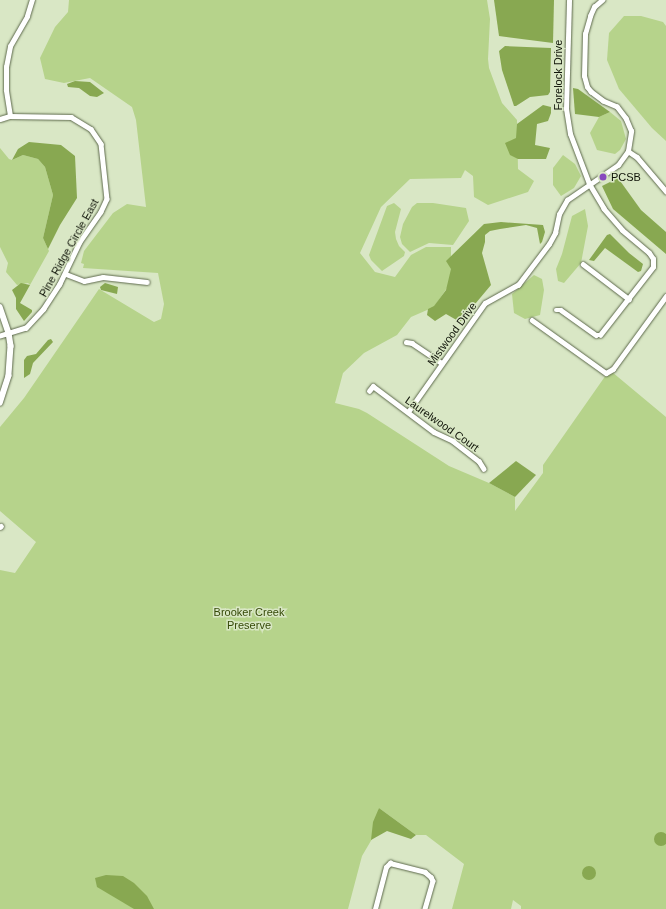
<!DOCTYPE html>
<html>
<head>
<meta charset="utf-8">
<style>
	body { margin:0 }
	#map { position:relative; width:666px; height:909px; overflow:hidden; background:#d9e7c5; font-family:Helvetica,sans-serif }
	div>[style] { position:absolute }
	.green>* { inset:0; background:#b6d38b }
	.water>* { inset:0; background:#88a851 }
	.round { border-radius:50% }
	.roads { filter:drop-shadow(0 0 1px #5d694c) drop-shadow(0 0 1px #5d694c) }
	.minor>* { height:4.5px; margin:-2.25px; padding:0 2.25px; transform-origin:2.25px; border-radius:2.25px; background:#fff }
	.tertiary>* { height:5.5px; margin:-2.75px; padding:0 2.75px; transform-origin:2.75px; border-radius:2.75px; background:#fff }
	.dots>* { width:11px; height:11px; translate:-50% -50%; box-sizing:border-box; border:2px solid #d9e7c5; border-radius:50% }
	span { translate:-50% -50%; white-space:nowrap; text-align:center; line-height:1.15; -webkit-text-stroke:3px #d9e7c5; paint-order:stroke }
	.street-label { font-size:11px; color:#0f1308 }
	.poi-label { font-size:11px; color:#0f1308 }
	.left { translate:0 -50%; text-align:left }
	.park-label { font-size:11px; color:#354907 }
</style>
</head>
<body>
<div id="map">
	<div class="green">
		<div style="clip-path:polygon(69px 0,487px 0,490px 19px,488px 59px,489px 68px,502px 103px,517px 120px,518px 169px,534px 181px,528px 192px,488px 205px,474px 197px,473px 176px,465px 170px,461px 178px,410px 179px,381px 207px,360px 253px,375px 272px,395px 277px,411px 255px,426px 247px,451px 247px,451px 282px,434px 307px,411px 317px,397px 335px,364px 353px,343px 373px,335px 403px,359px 409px,367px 413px,449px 466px,489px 483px,515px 497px,515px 511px,543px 473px,543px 465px,606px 375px,612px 372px,666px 417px,666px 909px,521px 909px,521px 906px,513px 900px,511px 909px,452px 909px,464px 864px,426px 835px,416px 835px,379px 808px,372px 839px,362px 856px,348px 909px,0 909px,0 570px,15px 573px,36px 542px,0 511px,0 427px,24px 398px,99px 289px,154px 322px,161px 319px,164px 304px,158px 273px,83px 268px,84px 264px,81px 263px,84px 251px,113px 213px,127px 204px,146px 207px,136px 120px,132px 107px,90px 78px,64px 83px,45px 79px,40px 58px,55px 27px,68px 12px)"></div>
		<div style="clip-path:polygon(624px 16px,641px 16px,663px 22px,666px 26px,666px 141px,652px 128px,619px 89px,607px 60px,609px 33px)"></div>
		<div style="clip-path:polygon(610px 112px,621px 121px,626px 139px,620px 150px,615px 154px,597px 150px,590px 133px,599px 117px)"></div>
		<div style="clip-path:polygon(0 148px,9px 159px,12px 160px,23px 155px,38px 159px,45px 167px,53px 195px,43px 238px,49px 251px,30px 285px,28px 283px,17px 285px,6px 272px,8px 263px,0 247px)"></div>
		<div style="clip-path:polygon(563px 155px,575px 164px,581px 176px,574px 188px,561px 196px,553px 185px,553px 168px)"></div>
		<div style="clip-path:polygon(394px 203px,401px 209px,395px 232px,396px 239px,399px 246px,405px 252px,404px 256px,382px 271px,371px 260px,369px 255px,387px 206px)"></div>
		<div style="clip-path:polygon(417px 203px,433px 203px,466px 208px,469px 221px,453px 245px,429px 243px,410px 252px,402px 244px,400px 237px,403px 224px,412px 207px)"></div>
		<div style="clip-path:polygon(585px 209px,588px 226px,581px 263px,564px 283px,558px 281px,556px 269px,562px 254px,572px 216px)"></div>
		<div style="clip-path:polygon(534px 275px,542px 279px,544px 290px,540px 315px,525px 319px,514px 313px,512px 294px)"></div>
	</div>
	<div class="water">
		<div style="clip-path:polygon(494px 0,554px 0,553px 43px,499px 36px)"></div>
		<div style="clip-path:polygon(505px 46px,551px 48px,550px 92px,548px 95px,530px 97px,516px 106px,514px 106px,502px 70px,499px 51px)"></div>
		<div style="clip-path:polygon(75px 81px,90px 82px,104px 93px,97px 97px,90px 96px,79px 88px,68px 87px,67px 84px)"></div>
		<div style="clip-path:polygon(573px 88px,578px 89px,610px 112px,599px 117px,575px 114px)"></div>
		<div style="clip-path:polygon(543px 105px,551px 107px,551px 113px,548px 121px,537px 124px,535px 145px,550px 148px,546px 159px,518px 159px,510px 155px,505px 143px,516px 138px,517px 124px)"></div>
		<div style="clip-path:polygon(29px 142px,61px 145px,75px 156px,77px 198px,60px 225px,48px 249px,43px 238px,53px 195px,45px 167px,38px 159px,23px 155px,12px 160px,18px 149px)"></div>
		<div style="clip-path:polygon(618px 178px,641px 210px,666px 232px,666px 254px,613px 209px,602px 186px)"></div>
		<div style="clip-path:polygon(501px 222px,543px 225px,545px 232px,542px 242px,540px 244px,537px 228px,526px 225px,500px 229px,490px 231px,485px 235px,485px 242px,482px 253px,491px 285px,460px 322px,446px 314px,435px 321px,427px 315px,428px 309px,434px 306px,446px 290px,451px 269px,446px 261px,484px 224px)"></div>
		<div style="clip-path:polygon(610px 234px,629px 253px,643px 264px,641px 271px,638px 272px,605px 248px,594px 261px,589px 260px,607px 235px)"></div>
		<div style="clip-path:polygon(21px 283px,30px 285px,20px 303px,32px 310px,32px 312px,24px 321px,16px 309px,16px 298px,12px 290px)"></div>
		<div style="clip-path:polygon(105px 283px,118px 287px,117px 294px,101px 290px,100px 287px)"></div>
		<div style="clip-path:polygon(51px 339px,53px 342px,33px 363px,30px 374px,24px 378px,24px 360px,27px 356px,36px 354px,48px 340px)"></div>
		<div style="clip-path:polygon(516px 461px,536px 475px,515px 497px,489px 483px)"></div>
		<div style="clip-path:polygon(379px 808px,416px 835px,411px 839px,387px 831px,371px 840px,373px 822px)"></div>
		<div class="round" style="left:654px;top:832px;width:14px;height:14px"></div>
		<div class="round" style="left:582px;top:866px;width:14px;height:14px"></div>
		<div style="clip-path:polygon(106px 875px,123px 876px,134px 883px,147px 896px,154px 909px,134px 909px,97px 887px,95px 878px)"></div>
	</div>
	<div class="roads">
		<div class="minor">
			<div style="left:10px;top:116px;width:26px;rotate:-99deg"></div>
			<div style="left:6px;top:90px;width:23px;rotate:-90deg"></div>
			<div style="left:6px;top:67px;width:21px;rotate:-79deg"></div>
			<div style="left:10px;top:46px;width:34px;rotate:-60deg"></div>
			<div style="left:27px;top:16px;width:17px;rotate:-73deg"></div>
			<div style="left:0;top:119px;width:10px;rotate:-17deg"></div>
			<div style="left:10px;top:116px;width:61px;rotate:0.9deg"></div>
			<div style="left:71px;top:117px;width:23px;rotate:31deg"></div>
			<div style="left:91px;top:129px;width:18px;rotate:56deg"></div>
			<div style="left:101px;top:144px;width:55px;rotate:83.8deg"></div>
			<div style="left:107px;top:199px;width:14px;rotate:115deg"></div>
			<div style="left:101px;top:212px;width:37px;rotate:125deg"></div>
			<div style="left:80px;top:242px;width:47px;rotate:115.5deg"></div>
			<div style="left:60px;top:284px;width:30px;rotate:123deg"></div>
			<div style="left:44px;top:309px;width:26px;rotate:133deg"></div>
			<div style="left:26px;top:328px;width:27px;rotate:163deg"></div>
			<div style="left:628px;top:151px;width:11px;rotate:34deg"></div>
			<div style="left:637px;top:157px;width:45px;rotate:49.5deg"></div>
			<div style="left:583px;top:264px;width:58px;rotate:37.3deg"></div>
			<div style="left:66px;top:274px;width:19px;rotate:21deg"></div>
			<div style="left:84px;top:281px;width:19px;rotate:-12deg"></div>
			<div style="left:103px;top:277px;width:44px;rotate:6.5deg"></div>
			<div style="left:556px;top:310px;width:5px"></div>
			<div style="left:561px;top:310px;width:43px;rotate:35.5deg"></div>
			<div style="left:596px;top:335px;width:4px"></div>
			<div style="left:600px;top:335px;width:86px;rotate:-52.1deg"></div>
			<div style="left:653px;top:267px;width:8px;rotate:-90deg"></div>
			<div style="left:653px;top:259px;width:7px;rotate:-124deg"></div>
			<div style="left:649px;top:253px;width:35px;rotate:-140deg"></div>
			<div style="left:622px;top:230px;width:28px;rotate:-131deg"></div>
			<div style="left:604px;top:209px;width:29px;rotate:-121deg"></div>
			<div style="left:589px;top:184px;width:53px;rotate:-110.8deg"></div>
			<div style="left:570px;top:134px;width:25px;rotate:-99deg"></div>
			<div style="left:566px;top:109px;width:109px;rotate:-88.4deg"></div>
			<div style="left:532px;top:320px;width:91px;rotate:35.6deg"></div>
			<div style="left:606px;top:373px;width:8px;rotate:-30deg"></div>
			<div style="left:613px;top:369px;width:90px;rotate:-54deg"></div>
			<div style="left:406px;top:342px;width:6px;rotate:9deg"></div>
			<div style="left:412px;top:343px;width:36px;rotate:34deg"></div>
			<div style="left:369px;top:391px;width:6px;rotate:-51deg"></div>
			<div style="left:373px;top:386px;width:76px;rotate:37deg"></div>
			<div style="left:434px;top:432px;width:21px;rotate:25deg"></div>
			<div style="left:453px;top:441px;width:33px;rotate:38deg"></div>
			<div style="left:479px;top:461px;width:9px;rotate:58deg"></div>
			<div style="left:408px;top:412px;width:133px;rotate:-54.8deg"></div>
			<div style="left:485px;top:303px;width:38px;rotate:-29deg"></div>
			<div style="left:518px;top:285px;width:51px;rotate:-52.9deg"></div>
			<div style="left:549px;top:244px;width:13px;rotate:-61deg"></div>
			<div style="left:555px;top:233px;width:19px;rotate:-78deg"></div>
			<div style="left:559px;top:214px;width:16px;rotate:-60deg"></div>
			<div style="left:567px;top:200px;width:62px;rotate:-34.5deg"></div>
			<div style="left:618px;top:165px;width:17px;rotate:-54deg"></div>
			<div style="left:628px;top:151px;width:20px;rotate:-81deg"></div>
			<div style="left:631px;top:131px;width:13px;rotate:-113deg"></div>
			<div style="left:626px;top:119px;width:15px;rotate:-127deg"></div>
			<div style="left:617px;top:107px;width:15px;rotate:-157deg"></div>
			<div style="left:603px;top:101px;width:15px;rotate:-143deg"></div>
			<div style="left:591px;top:92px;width:6px;rotate:-129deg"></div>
			<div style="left:587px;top:87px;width:11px;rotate:-105deg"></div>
			<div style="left:584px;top:76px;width:42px;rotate:-88.6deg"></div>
			<div style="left:585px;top:34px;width:19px;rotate:-74deg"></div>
			<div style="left:590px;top:16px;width:10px;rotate:-66deg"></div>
			<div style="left:594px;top:7px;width:11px;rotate:-41deg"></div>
			<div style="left:0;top:527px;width:1px;rotate:-45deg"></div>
			<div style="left:375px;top:909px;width:43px;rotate:-75.3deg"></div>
			<div style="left:386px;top:867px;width:6px;rotate:-45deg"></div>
			<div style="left:390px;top:863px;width:36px;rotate:14deg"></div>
			<div style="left:425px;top:872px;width:8px;rotate:40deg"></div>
			<div style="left:431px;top:877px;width:4px;rotate:63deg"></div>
			<div style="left:433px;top:881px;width:29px;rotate:106deg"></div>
		</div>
		<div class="tertiary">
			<div style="left:0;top:307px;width:28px;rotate:71deg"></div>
			<div style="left:9px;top:333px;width:13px;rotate:81deg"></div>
			<div style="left:11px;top:346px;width:30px;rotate:94deg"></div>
			<div style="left:9px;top:376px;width:28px;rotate:108deg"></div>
		</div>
	</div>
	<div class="dots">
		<div style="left:603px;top:177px;background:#8849be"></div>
	</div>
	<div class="street-label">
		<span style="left:558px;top:75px;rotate:-90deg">Forelock Drive</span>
		<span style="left:69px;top:248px;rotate:-61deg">Pine Ridge Circle East</span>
		<span style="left:452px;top:334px;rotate:-54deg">Mistwood Drive</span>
		<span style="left:442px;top:424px;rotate:35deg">Laurelwood Court</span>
	</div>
	<div class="poi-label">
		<span class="left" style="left:611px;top:177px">PCSB</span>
	</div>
	<div class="park-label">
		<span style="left:249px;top:619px">Brooker Creek<br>Preserve</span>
	</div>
</div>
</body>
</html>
